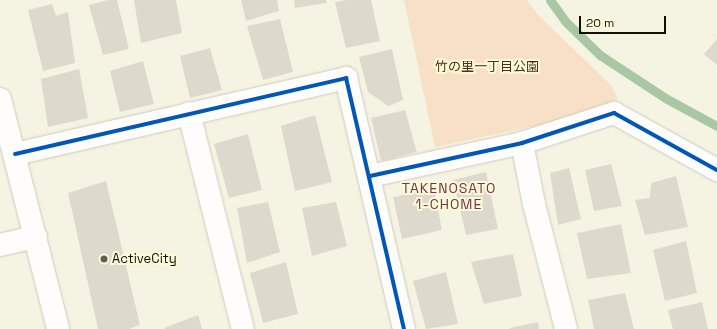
<!DOCTYPE html>
<html>
<head>
<meta charset="utf-8">
<style>
	body { margin:0 }
	#map { position:relative; width:717px; height:329px; overflow:hidden; background:#f5f4e2; font-family:"Space Grotesk","Noto Sans JP",sans-serif }
	div>[style] { position:absolute }
	.green>* { inset:0; background:#f7e0c6 }
	.stream>* { height:9px; margin:-4.5px; padding:0 4.5px; transform-origin:4.5px; border-radius:4.5px; background:#aac7a4 }
	.building>* { inset:0; background:#dddacd }
	.roads { filter:drop-shadow(0 0 1px #cccbbd) drop-shadow(0 0 1px #cccbbd) }
	.street>* { height:22px; margin:-11px; padding:0 11px; transform-origin:11px; border-radius:11px; background:#fefdfb }
	.secondary>* { height:22px; margin:-11px; padding:0 11px; transform-origin:11px; border-radius:11px; background:#fefdfb }
	.cycleway>* { height:4px; margin:-2px; padding:0 2px; transform-origin:2px; border-radius:2px; background:#0057b8 }
	.dots>* { width:11px; height:11px; translate:-50% -50%; box-sizing:border-box; border:2px solid #fdfada; border-radius:50% }
	span { translate:-50% -50%; white-space:nowrap; text-align:center; line-height:1.15; -webkit-text-stroke:4px #fdfada; paint-order:stroke }
	.park-label { font-size:13px; color:#4f2f11 }
	.poi-label { font-size:13px; color:#111006 }
	.left { translate:0 -50%; text-align:left }
	.neighbourhood-label { font-size:14px; color:#76324b; letter-spacing:1px }
	.scale { position:absolute; left:579px; top:16px; width:87px; height:18px; box-sizing:border-box; border:2px solid #111006; border-top:0; padding-left:5px; font-size:12px; line-height:14px; white-space:nowrap; color:#111006; -webkit-text-stroke:3px #fdfada; paint-order:stroke }
</style>
</head>
<body>
<div id="map">
	<div class="green">
		<div style="clip-path:polygon(404px 0,527px 0,538px 15px,611px 85px,618px 99px,554px 122px,435px 147px)"></div>
	</div>
	<div class="stream">
		<div style="left:550px;top:0;width:26px;rotate:54deg"></div>
		<div style="left:565px;top:21px;width:49px;rotate:44.2deg"></div>
		<div style="left:600px;top:55px;width:80px;rotate:33.3deg"></div>
		<div style="left:667px;top:99px;width:57px;rotate:28.4deg"></div>
	</div>
	<div class="building">
		<div style="clip-path:polygon(108px 0,117px 0,129px 49px,103px 55px,89px 5px)"></div>
		<div style="clip-path:polygon(134px 0,176px 0,182px 33px,141px 43px)"></div>
		<div style="clip-path:polygon(241px 0,277px 0,279px 11px,246px 21px)"></div>
		<div style="clip-path:polygon(294px 0,326px 0,327px 3px,295px 8px)"></div>
		<div style="clip-path:polygon(347px 0,371px 0,380px 41px,346px 48px,335px 2px)"></div>
		<div style="clip-path:polygon(52px 4px,56px 16px,68px 12px,75px 63px,43px 71px,28px 10px)"></div>
		<div style="clip-path:polygon(280px 19px,293px 72px,263px 80px,247px 26px)"></div>
		<div style="clip-path:polygon(717px 39px,717px 65px,704px 54px)"></div>
		<div style="clip-path:polygon(210px 48px,222px 90px,190px 98px,180px 56px)"></div>
		<div style="clip-path:polygon(392px 49px,403px 100px,388px 106px,368px 92px,359px 57px)"></div>
		<div style="clip-path:polygon(143px 61px,154px 104px,120px 112px,110px 71px)"></div>
		<div style="clip-path:polygon(79px 69px,88px 118px,48px 127px,41px 79px)"></div>
		<div style="clip-path:polygon(405px 110px,417px 152px,381px 161px,371px 118px)"></div>
		<div style="clip-path:polygon(315px 115px,332px 182px,295px 191px,281px 126px)"></div>
		<div style="clip-path:polygon(248px 134px,262px 190px,229px 198px,214px 144px)"></div>
		<div style="clip-path:polygon(611px 164px,622px 206px,594px 211px,585px 170px)"></div>
		<div style="clip-path:polygon(569px 168px,581px 219px,558px 225px,550px 173px)"></div>
		<div style="clip-path:polygon(486px 172px,498px 229px,466px 235px,453px 180px)"></div>
		<div style="clip-path:polygon(676px 176px,688px 227px,645px 235px,635px 200px,650px 198px,651px 183px)"></div>
		<div style="clip-path:polygon(106px 181px,140px 325px,129px 329px,98px 329px,68px 193px)"></div>
		<div style="clip-path:polygon(434px 189px,442px 230px,402px 239px,393px 197px)"></div>
		<div style="clip-path:polygon(268px 202px,280px 252px,247px 263px,237px 208px)"></div>
		<div style="clip-path:polygon(336px 202px,347px 246px,312px 256px,302px 208px)"></div>
		<div style="clip-path:polygon(621px 224px,631px 273px,587px 279px,577px 233px)"></div>
		<div style="clip-path:polygon(686px 241px,697px 293px,665px 301px,653px 250px)"></div>
		<div style="clip-path:polygon(513px 254px,522px 296px,484px 304px,471px 262px)"></div>
		<div style="clip-path:polygon(286px 262px,298px 314px,263px 323px,250px 273px)"></div>
		<div style="clip-path:polygon(446px 272px,458px 324px,426px 329px,413px 281px)"></div>
		<div style="clip-path:polygon(625px 293px,634px 329px,594px 329px,588px 300px)"></div>
		<div style="clip-path:polygon(702px 302px,708px 329px,673px 329px,668px 310px)"></div>
		<div style="clip-path:polygon(198px 315px,202px 329px,165px 329px,164px 328px)"></div>
		<div style="clip-path:polygon(538px 322px,539px 329px,510px 329px,510px 328px)"></div>
	</div>
	<div class="roads">
		<div class="street">
			<div style="left:189px;top:113px;width:223px;rotate:76deg"></div>
			<div style="left:522px;top:143px;width:62px;rotate:78.9deg"></div>
			<div style="left:534px;top:204px;width:129px;rotate:75.6deg"></div>
			<div style="left:15px;top:154px;width:340px;rotate:-12.9deg"></div>
			<div style="left:346px;top:78px;width:258px;rotate:77deg"></div>
			<div style="left:370px;top:176px;width:156px;rotate:-12.2deg"></div>
			<div style="left:522px;top:143px;width:97px;rotate:-18.1deg"></div>
			<div style="left:614px;top:113px;width:118px;rotate:29deg"></div>
			<div style="left:0;top:245px;width:37px;rotate:-13deg"></div>
		</div>
		<div class="secondary">
			<div style="left:0;top:99px;width:237px;rotate:75.8deg"></div>
		</div>
	</div>
	<div class="cycleway">
		<div style="left:15px;top:154px;width:340px;rotate:-12.9deg"></div>
		<div style="left:346px;top:78px;width:258px;rotate:77deg"></div>
		<div style="left:370px;top:176px;width:156px;rotate:-12.2deg"></div>
		<div style="left:522px;top:143px;width:97px;rotate:-18.1deg"></div>
		<div style="left:614px;top:113px;width:118px;rotate:29deg"></div>
	</div>
	<div class="dots">
		<div style="left:104px;top:259px;background:#616053"></div>
	</div>
	<div class="park-label">
		<span style="left:487px;top:67px">竹の里一丁目公園</span>
	</div>
	<div class="poi-label">
		<span class="left" style="left:112px;top:259px">ActiveCity</span>
	</div>
	<div class="neighbourhood-label">
		<span style="left:449px;top:196px">TAKENOSATO<br>1-CHOME</span>
	</div>
	<div class="scale">20 m</div>
</div>
</body>
</html>
